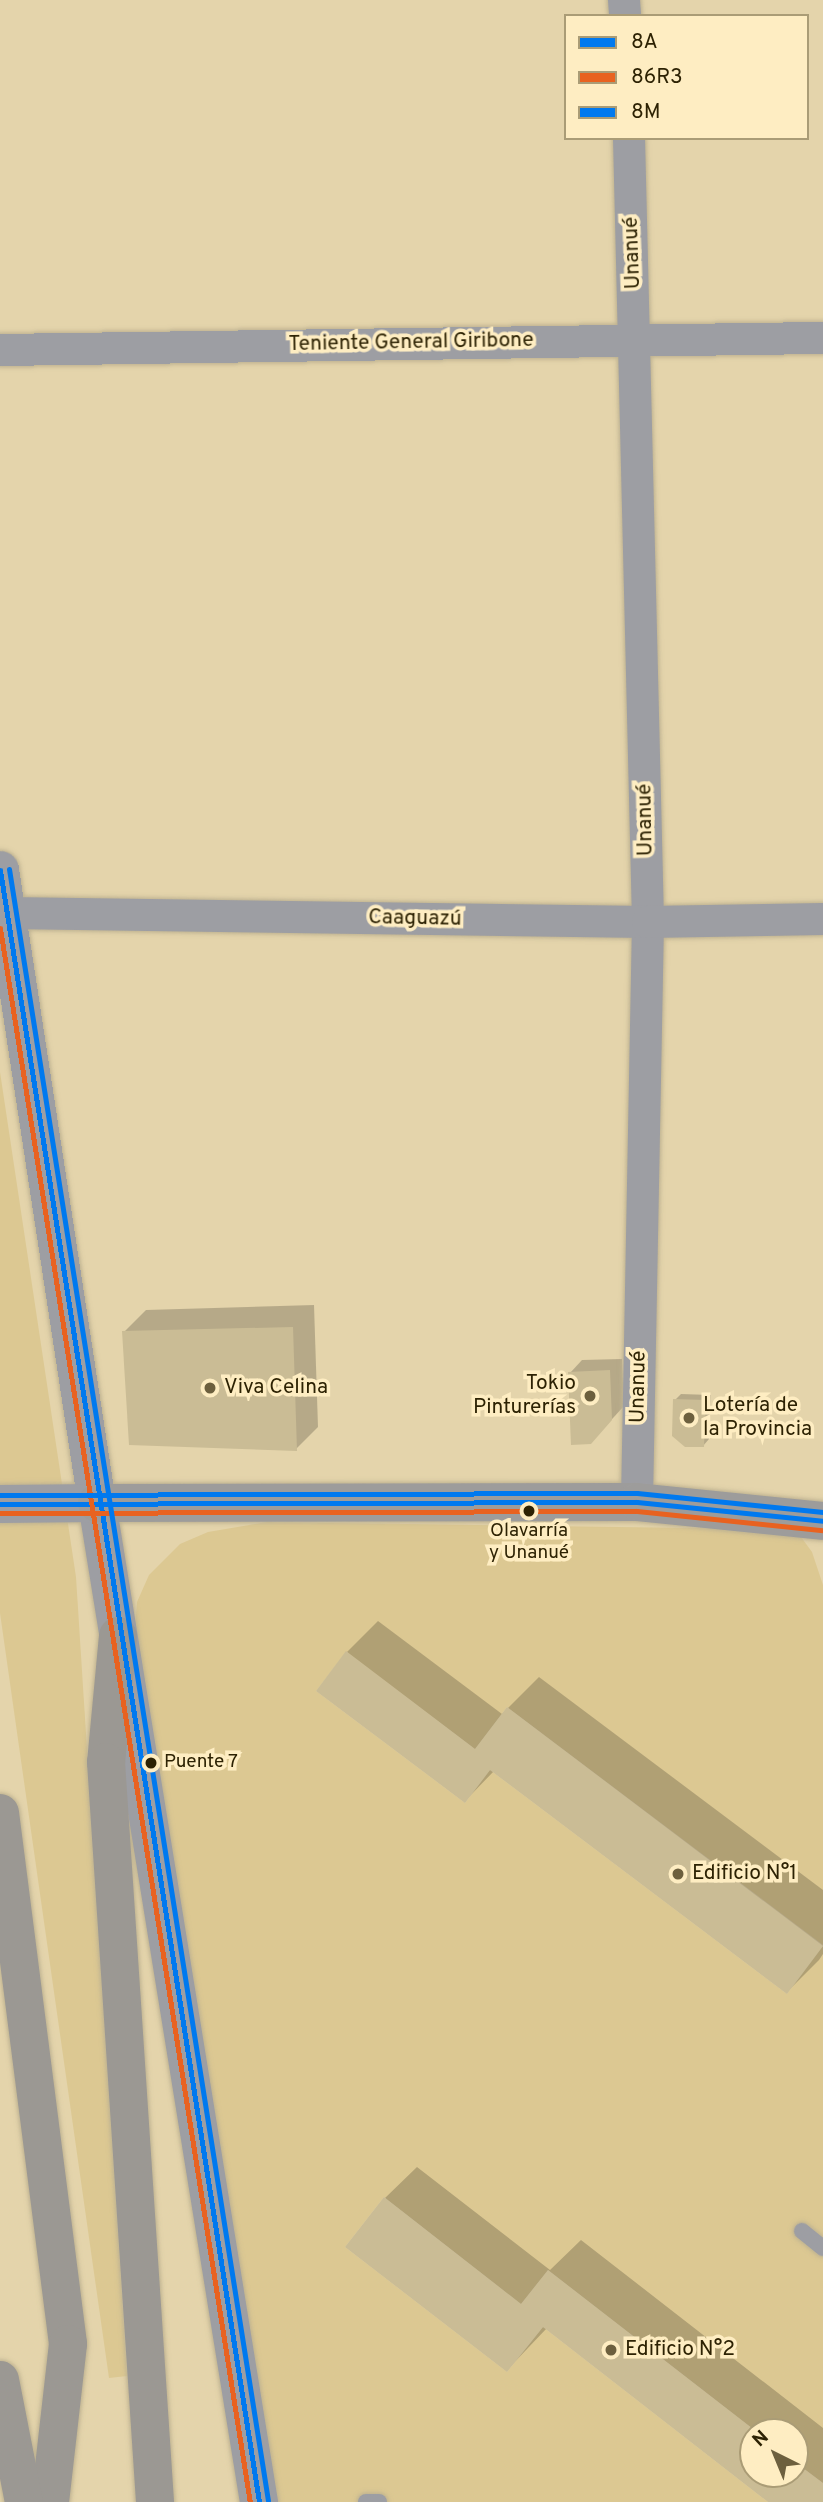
<!DOCTYPE html>
<html>
<head>
<meta charset="utf-8">
<style>
	body { margin:0 }
	#map { position:relative; width:823px; height:2502px; overflow:hidden; background:#e4d4ab; font-family:Overpass,sans-serif }
	div>[style] { position:absolute }
	.green>* { inset:0; background:#dcc892 }
	.shadow>* { inset:0; background:#0003 }
	.building>* { inset:0; background:#cabc95 }
	.roads { filter:drop-shadow(0 0 2px #beb291) drop-shadow(0 0 2px #beb291) }
	.service>* { height:16px; margin:-8px; padding:0 8px; transform-origin:8px; border-radius:8px; background:#9d9ea3 }
	.minor>* { height:32px; margin:-16px; padding:0 16px; transform-origin:16px; border-radius:16px; background:#9d9ea3 }
	.tertiary>* { height:38px; margin:-19px; padding:0 19px; transform-origin:19px; border-radius:19px; background:#9d9ea3 }
	.secondary>* { height:38px; margin:-19px; padding:0 19px; transform-origin:19px; border-radius:19px; background:#9d9c9b }
	.motorway>* { height:38px; margin:-19px; padding:0 19px; transform-origin:19px; border-radius:19px; background:#9b9893 }
	.bus-1>* { height:5px; margin:-2.5px; padding:0 2.5px; transform-origin:2.5px; border-radius:2.5px; background:#0079ef }
	.bus-2>* { height:5px; margin:-2.5px; padding:0 2.5px; transform-origin:2.5px; border-radius:2.5px; background:#e86220 }
	.bus-3>* { height:5px; margin:-2.5px; padding:0 2.5px; transform-origin:2.5px; border-radius:2.5px; background:#0079ef }
	.dots>* { width:19px; height:19px; translate:-50% -50%; box-sizing:border-box; border:4px solid #feedc2; border-radius:50% }
	span { translate:-50% -50%; white-space:nowrap; text-align:center; line-height:1.15; -webkit-text-stroke:7px #feedc2; paint-order:stroke }
	.bus-label { font-size:19px; color:#2d2203 }
	.left { translate:0 -50%; text-align:left }
	.street-label { font-size:21px; color:#2d2203 }
	.poi-label { font-size:21px; color:#2d2203 }
	.right { translate:-100% -50%; text-align:right }
	.legend { position:absolute; left:564px; top:14px; width:245px; height:126px; box-sizing:border-box; background:#feedc2; border:2px solid #aa9c76; margin:0; padding:9px 12px; list-style:none; font-size:21px; color:#2d2203 }
	.legend li { display:flex; align-items:center; gap:14px; height:35px }
	.legend b { width:35px; border:2px solid #aa9c76 }
	.north { position:absolute; left:739px; top:2418px; width:70px; height:70px; box-sizing:border-box; background:#feedc2; border:2px solid #aa9c76; border-radius:50%; rotate:317deg; font-size:19px; font-weight:700; line-height:28px; text-align:center; color:#2d2203 }
	.north::after { content:''; display:block; margin:auto; width:24px; height:32px; background:#6d603e; clip-path:polygon(50% 0,100% 100%,50% 72%,0 100%) }
</style>
</head>
<body>
<div id="map">
	<div class="green">
		<div style="clip-path:polygon(0 1072px,76px 1577px,127px 2376px,109px 2378px,0 1613px)"></div>
		<div style="clip-path:polygon(267px 1522px,763px 1529px,801px 1537px,812px 1552px,823px 1585px,823px 1945px,507px 1707px,475px 1749px,346px 1652px,316px 1691px,465px 1803px,490px 1770px,787px 1994px,823px 1946px,823px 2483px,795px 2462px,795px 2432px,757px 2432px,548px 2270px,521px 2304px,384px 2197px,345px 2247px,507px 2372px,543px 2327px,768px 2502px,276px 2502px,134px 1641px,137px 1602px,149px 1575px,180px 1544px,208px 1532px)"></div>
	</div>
	<div class="shadow">
		<div style="clip-path:polygon(314px 1305px,318px 1427px,296px 1449px,124px 1332px,146px 1310px)"></div>
		<div style="clip-path:polygon(622px 1359px,624px 1406px,603px 1429px,570px 1373px,582px 1360px)"></div>
		<div style="clip-path:polygon(681px 1394px,711px 1395px,709px 1439px,703px 1446px,675px 1400px)"></div>
		<div style="clip-path:polygon(378px 1621px,502px 1714px,539px 1677px,823px 1890px,823px 1954px,819px 1960px,787px 1992px,494px 1771px,465px 1801px,347px 1652px)"></div>
		<div style="clip-path:polygon(evenodd,417px 2167px,550px 2270px,581px 2240px,823px 2428px,823px 2502px,771px 2502px,547px 2328px,507px 2370px,385px 2198px,417px 2167px,753px 2432px,795px 2432px,795px 2474px,753px 2474px,753px 2432px)"></div>
	</div>
	<div class="building">
		<div style="clip-path:polygon(293px 1327px,297px 1451px,129px 1445px,122px 1331px)"></div>
		<div style="clip-path:polygon(610px 1370px,612px 1420px,591px 1444px,571px 1445px,568px 1372px)"></div>
		<div style="clip-path:polygon(673px 1399px,706px 1400px,704px 1447px,685px 1447px,672px 1436px)"></div>
		<div style="clip-path:polygon(346px 1651px,475px 1749px,507px 1707px,823px 1946px,787px 1994px,490px 1770px,465px 1803px,316px 1691px)"></div>
		<div style="clip-path:polygon(384px 2197px,521px 2304px,548px 2270px,757px 2432px,753px 2432px,753px 2474px,795px 2474px,795px 2462px,823px 2483px,823px 2502px,768px 2502px,543px 2327px,507px 2372px,345px 2247px)"></div>
	</div>
	<div class="roads">
		<div class="service">
			<div style="left:802px;top:2231px;width:27px;rotate:39deg"></div>
			<div style="left:366px;top:2502px;width:13px"></div>
		</div>
		<div class="minor">
			<div style="left:624px;top:0;width:16px;rotate:86deg"></div>
			<div style="left:629px;top:138px;width:784px;rotate:88.61deg"></div>
			<div style="left:648px;top:922px;width:580px;rotate:91.09deg"></div>
			<div style="left:0;top:350px;width:823px;rotate:-0.84deg"></div>
			<div style="left:7px;top:913px;width:641px;rotate:0.8deg"></div>
			<div style="left:648px;top:922px;width:175px;rotate:-1deg"></div>
		</div>
		<div class="tertiary">
			<div style="left:0;top:870px;width:640px;rotate:81.29deg"></div>
			<div style="left:97px;top:1503px;width:1012px;rotate:80.79deg"></div>
			<div style="left:0;top:1504px;width:97px;rotate:-0.6deg"></div>
		</div>
		<div class="secondary">
			<div style="left:97px;top:1503px;width:540px;rotate:-0.11deg"></div>
			<div style="left:637px;top:1502px;width:187px;rotate:5.8deg"></div>
		</div>
		<div class="motorway">
			<div style="left:118px;top:1636px;width:127px;rotate:95.4deg"></div>
			<div style="left:106px;top:1762px;width:742px;rotate:86.21deg"></div>
			<div style="left:0;top:1813px;width:535px;rotate:82.7deg"></div>
			<div style="left:68px;top:2344px;width:159px;rotate:96.5deg"></div>
			<div style="left:0;top:2380px;width:124px;rotate:78.9deg"></div>
		</div>
	</div>
	<div class="bus-1">
		<div style="left:0;top:870px;width:1652px;rotate:80.98deg"></div>
		<div style="left:0;top:1504px;width:637px;rotate:-0.18deg"></div>
		<div style="left:637px;top:1502px;width:187px;rotate:5.8deg"></div>
	</div>
	<div class="bus-2">
		<div style="left:0;top:928px;width:1594px;rotate:80.98deg"></div>
		<div style="left:0;top:1513px;width:637px;rotate:-0.18deg"></div>
		<div style="left:637px;top:1511px;width:186px;rotate:5.9deg"></div>
	</div>
	<div class="bus-3">
		<div style="left:9px;top:869px;width:1652px;rotate:80.98deg"></div>
		<div style="left:0;top:1495px;width:637px;rotate:-0.18deg"></div>
		<div style="left:637px;top:1493px;width:187px;rotate:5.8deg"></div>
	</div>
	<div class="dots">
		<div style="left:210px;top:1388px;background:#6d603e"></div>
		<div style="left:590px;top:1396px;background:#6d603e"></div>
		<div style="left:689px;top:1418px;background:#6d603e"></div>
		<div style="left:529px;top:1511px;background:#2d2203"></div>
		<div style="left:151px;top:1763px;background:#2d2203"></div>
		<div style="left:678px;top:1874px;background:#6d603e"></div>
		<div style="left:611px;top:2350px;background:#6d603e"></div>
	</div>
	<div class="bus-label">
		<span style="left:529px;top:1543px">Olavarría<br>y Unanué</span>
		<span class="left" style="left:164px;top:1763px">Puente 7</span>
	</div>
	<div class="street-label">
		<span style="left:633px;top:253px;rotate:-92deg">Unanué</span>
		<span style="left:411px;top:343px;rotate:-1deg">Teniente General Giribone</span>
		<span style="left:646px;top:820px;rotate:-91deg">Unanué</span>
		<span style="left:415px;top:919px;rotate:1deg">Caaguazú</span>
		<span style="left:639px;top:1387px;rotate:-89deg">Unanué</span>
	</div>
	<div class="poi-label">
		<span class="right" style="left:576px;top:1396px">Tokio<br>Pinturerías</span>
		<span class="left" style="left:224px;top:1388px">Viva Celina</span>
		<span class="left" style="left:703px;top:1418px">Lotería de<br>la Provincia</span>
		<span class="left" style="left:692px;top:1874px">Edificio N°1</span>
		<span class="left" style="left:625px;top:2350px">Edificio N°2</span>
	</div>
	<ul class="legend">
	<li><b style="height:9px;background:#0079ef"></b>8A</li>
	<li><b style="height:9px;background:#e86220"></b>86R3</li>
	<li><b style="height:9px;background:#0079ef"></b>8M</li>
	</ul>
	<div class="north">N</div>
</div>
</body>
</html>
